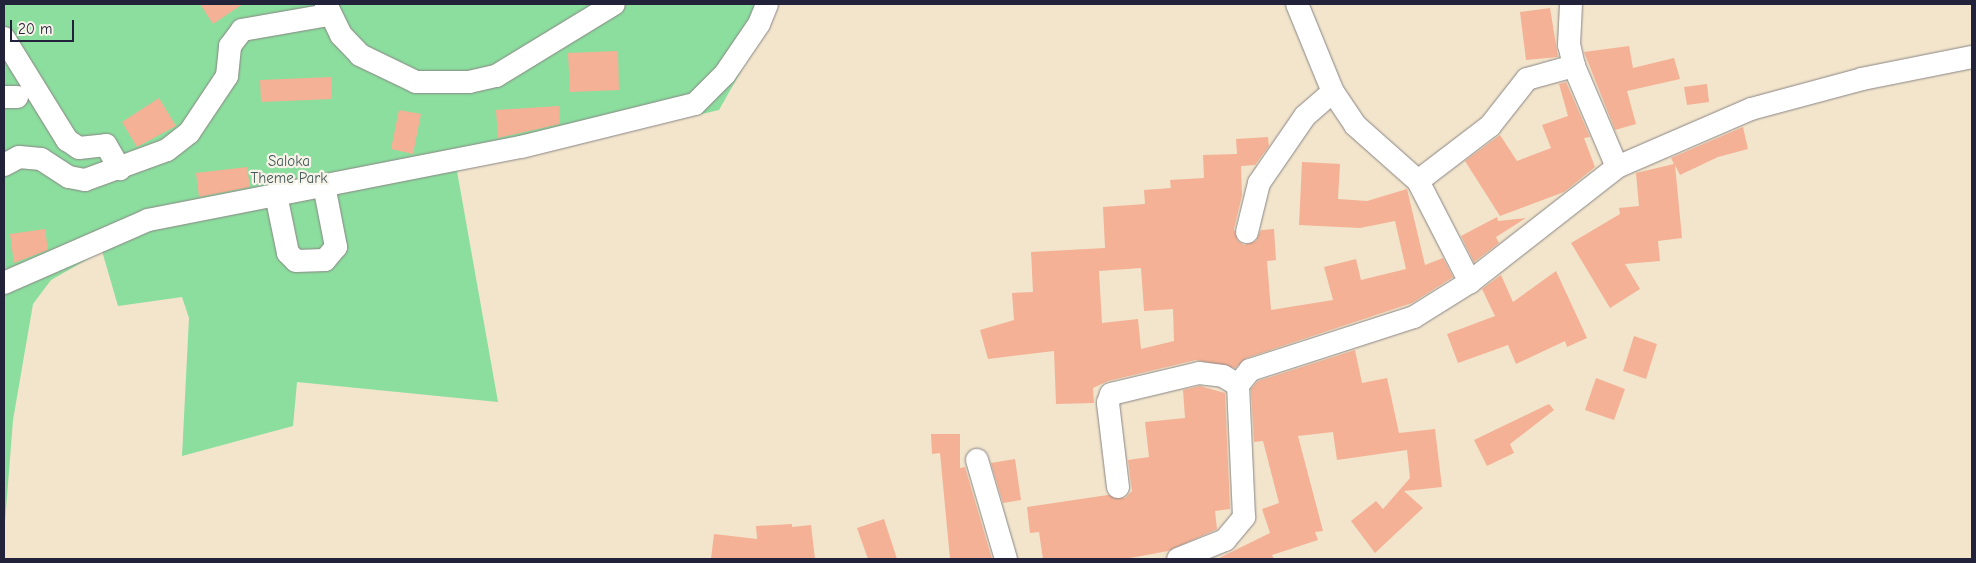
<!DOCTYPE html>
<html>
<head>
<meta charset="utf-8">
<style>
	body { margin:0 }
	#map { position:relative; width:1976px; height:563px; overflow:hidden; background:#f2e5cc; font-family:"Comic Neue",sans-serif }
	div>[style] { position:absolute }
	.green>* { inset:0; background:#8bde9e }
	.building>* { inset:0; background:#f4b195 }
	.roads { filter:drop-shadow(0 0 1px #8a8484) drop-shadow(0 0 1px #8a8484) }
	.minor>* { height:22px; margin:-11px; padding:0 11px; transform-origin:11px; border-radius:11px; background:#fff }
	span { translate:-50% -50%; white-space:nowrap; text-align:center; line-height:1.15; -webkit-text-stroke:4.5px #f7f3e8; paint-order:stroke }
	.park-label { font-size:15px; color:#425a59 }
	.frame { position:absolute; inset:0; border:5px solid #22223b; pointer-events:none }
	.scale { position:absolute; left:10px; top:20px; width:64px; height:22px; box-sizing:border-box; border:2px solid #22223b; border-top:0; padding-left:6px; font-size:15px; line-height:18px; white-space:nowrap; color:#22223b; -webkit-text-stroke:4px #f7f3e8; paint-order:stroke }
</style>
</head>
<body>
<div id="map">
	<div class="green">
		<div style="clip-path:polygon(4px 4px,779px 4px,719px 110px,457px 171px,498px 402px,297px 382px,293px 426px,182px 456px,189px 318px,182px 297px,118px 306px,102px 251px,51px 280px,33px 304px,13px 420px,4px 535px)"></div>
	</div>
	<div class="building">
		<div style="clip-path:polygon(200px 4px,243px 4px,213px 24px)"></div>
		<div style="clip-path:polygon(1550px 8px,1558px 57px,1526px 60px,1520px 12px)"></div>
		<div style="clip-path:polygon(1629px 46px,1633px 68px,1674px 58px,1680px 79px,1627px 91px,1636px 124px,1615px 130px,1584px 52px)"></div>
		<div style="clip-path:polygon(618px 51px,619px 90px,570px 92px,568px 53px)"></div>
		<div style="clip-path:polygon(331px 77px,332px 99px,261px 102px,260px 80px)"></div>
		<div style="clip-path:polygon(1566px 82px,1590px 137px,1584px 138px,1595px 167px,1564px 192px,1500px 216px,1465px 161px,1500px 135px,1517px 161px,1551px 148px,1542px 125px,1568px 116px,1559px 84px)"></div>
		<div style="clip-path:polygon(1707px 84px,1709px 102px,1687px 105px,1684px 87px)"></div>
		<div style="clip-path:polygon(159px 98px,176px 126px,137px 147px,122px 122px)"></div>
		<div style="clip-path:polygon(559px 106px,560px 124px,498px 138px,496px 110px)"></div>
		<div style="clip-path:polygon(399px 110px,421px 114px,413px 154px,391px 149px)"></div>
		<div style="clip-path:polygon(1743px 127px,1748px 149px,1718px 157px,1680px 175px,1675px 165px,1682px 238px,1658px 241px,1660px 261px,1625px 264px,1640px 289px,1610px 308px,1571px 243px,1620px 214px,1619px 208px,1639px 206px,1636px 173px,1674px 164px,1671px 158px)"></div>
		<div style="clip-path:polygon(evenodd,1268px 137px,1269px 146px,1255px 165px,1241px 166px,1242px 195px,1234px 229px,1238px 241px,1244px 245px,1256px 241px,1261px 230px,1274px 229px,1276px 260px,1267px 261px,1271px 310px,1333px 300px,1324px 267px,1356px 259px,1361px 280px,1406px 269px,1395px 221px,1360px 228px,1299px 225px,1302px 162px,1340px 164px,1338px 199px,1367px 201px,1407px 189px,1425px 265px,1443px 258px,1453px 277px,1412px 303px,1246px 358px,1235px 368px,1196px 360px,1108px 381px,1093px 388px,1094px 403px,1056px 404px,1054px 351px,988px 359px,980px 330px,1014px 320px,1012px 293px,1033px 292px,1031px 252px,1105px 248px,1103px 207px,1145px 204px,1144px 190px,1171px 188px,1170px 180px,1204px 178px,1203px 155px,1237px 154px,1236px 139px,1268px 137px,1141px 268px,1144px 311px,1173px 309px,1174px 341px,1141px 349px,1138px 319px,1102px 323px,1099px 271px,1141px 268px)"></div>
		<div style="clip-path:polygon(247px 167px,250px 187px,199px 197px,196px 173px)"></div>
		<div style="clip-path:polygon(1497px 217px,1498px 221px,1526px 218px,1496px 237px,1499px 243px,1474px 262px,1461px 236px)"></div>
		<div style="clip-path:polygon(45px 229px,48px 250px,14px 263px,10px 234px)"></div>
		<div style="clip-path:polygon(1556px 271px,1587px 338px,1567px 347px,1565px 341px,1516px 364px,1508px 345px,1458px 363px,1447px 334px,1495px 316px,1482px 289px,1501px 275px,1513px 302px)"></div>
		<div style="clip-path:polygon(1634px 336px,1657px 344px,1646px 379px,1623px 371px)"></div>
		<div style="clip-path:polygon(1355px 350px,1362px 383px,1387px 378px,1399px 433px,1435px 429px,1442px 487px,1404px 491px,1423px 508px,1375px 553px,1351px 521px,1376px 501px,1383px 509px,1410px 478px,1407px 450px,1337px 460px,1333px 432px,1298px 436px,1323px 531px,1315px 532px,1318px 540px,1272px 555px,1274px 559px,1217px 559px,1270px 533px,1262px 509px,1279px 503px,1263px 441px,1254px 442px,1251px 389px,1258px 381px)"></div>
		<div style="clip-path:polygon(1596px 378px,1625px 389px,1614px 420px,1585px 410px)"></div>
		<div style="clip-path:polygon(1200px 386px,1225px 393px,1230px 509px,1215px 511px,1217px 529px,1168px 551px,1125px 559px,1043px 559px,1039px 532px,1030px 533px,1027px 507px,1108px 495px,1125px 498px,1132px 491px,1128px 460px,1149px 457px,1145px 422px,1185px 418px,1183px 390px)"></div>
		<div style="clip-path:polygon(1549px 404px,1554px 410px,1510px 444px,1514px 453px,1487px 466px,1474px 440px)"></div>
		<div style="clip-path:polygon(931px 434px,960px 434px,960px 468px,965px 467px,992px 559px,950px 559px,940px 453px,932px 454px)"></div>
		<div style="clip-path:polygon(1015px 459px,1021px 500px,1003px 503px,991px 463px)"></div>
		<div style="clip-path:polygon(884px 519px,897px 559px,868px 559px,857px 528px)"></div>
		<div style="clip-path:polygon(792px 524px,792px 527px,811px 525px,815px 559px,711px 559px,714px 534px,757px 539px,756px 526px)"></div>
	</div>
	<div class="roads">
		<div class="minor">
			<div style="left:326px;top:4px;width:34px;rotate:64deg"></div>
			<div style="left:341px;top:35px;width:28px;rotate:46deg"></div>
			<div style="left:360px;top:55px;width:62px;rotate:25.7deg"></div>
			<div style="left:416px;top:82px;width:53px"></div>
			<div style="left:469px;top:82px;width:28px;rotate:-13deg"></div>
			<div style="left:496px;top:76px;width:138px;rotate:-31.4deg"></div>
			<div style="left:1297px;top:4px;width:95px;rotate:67.8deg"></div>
			<div style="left:1333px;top:92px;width:40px;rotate:56deg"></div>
			<div style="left:1355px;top:125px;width:84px;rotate:41.6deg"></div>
			<div style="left:1418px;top:181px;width:114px;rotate:62.8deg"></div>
			<div style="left:4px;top:38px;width:120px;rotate:58.3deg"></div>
			<div style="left:67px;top:140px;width:14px;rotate:34deg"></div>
			<div style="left:79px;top:148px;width:27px;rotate:-6deg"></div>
			<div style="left:106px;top:145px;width:28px;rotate:60deg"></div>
			<div style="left:4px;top:97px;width:13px"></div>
			<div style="left:4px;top:165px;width:17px;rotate:-28deg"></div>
			<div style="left:19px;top:157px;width:22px;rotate:5deg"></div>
			<div style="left:41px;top:159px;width:33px;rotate:33deg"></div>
			<div style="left:69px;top:177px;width:16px;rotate:11deg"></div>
			<div style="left:85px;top:180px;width:87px;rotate:-20.1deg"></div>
			<div style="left:167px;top:150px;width:28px;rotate:-38deg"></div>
			<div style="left:189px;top:133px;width:69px;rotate:-56.3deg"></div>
			<div style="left:227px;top:76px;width:30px;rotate:-84deg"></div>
			<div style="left:230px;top:46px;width:20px;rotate:-53deg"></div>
			<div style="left:242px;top:30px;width:87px;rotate:-9.9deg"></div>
			<div style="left:1617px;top:167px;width:146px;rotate:-23.4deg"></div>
			<div style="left:1751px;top:109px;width:115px;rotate:-15.1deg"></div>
			<div style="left:1862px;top:79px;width:112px;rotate:-11.3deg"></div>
			<div style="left:1418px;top:181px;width:91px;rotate:-37.4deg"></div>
			<div style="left:1490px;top:126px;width:60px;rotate:-51.8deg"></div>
			<div style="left:1527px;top:79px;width:49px;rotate:-15.5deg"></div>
			<div style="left:276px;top:195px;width:59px;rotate:78.3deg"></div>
			<div style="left:288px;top:253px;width:11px;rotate:45deg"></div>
			<div style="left:296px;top:261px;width:29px;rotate:-2deg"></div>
			<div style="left:325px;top:260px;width:17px;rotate:-50deg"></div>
			<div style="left:336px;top:247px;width:63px;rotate:-101deg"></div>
			<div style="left:1247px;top:232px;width:50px;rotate:-76.2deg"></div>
			<div style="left:1259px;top:183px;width:81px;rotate:-55.5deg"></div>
			<div style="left:1305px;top:116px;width:37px;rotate:-41deg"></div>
			<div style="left:4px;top:283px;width:157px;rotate:-23.6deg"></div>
			<div style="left:148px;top:220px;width:380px;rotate:-11.1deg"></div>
			<div style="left:521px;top:147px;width:179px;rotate:-13.9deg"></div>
			<div style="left:695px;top:104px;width:42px;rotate:-45deg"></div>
			<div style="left:725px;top:74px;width:60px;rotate:-55.8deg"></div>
			<div style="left:759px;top:24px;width:22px;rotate:-68deg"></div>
			<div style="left:977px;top:460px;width:103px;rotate:73.7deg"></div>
			<div style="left:1118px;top:487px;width:85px;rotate:-96.8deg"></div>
			<div style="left:1108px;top:403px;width:9px;rotate:-72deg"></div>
			<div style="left:1111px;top:394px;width:90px;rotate:-13.4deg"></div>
			<div style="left:1199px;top:373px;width:24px;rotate:7deg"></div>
			<div style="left:1223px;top:376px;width:17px;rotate:31deg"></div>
			<div style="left:1178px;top:559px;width:51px;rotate:-22deg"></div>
			<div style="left:1225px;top:540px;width:30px;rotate:-50deg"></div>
			<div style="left:1244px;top:517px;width:132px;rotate:-92.6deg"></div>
			<div style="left:1238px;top:385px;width:19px;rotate:-51deg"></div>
			<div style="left:1250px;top:370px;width:172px;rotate:-17.9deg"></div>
			<div style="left:1414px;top:317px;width:66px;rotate:-32deg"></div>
			<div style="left:1470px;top:282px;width:187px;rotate:-38deg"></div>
			<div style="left:1617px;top:167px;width:110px;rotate:-113.1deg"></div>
			<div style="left:1574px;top:66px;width:22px;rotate:-103deg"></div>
			<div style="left:1569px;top:45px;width:41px;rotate:-87.2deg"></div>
		</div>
	</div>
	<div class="park-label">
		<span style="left:289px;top:170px">Saloka<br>Theme Park</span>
	</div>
	<div class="frame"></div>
	<div class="scale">20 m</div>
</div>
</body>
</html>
